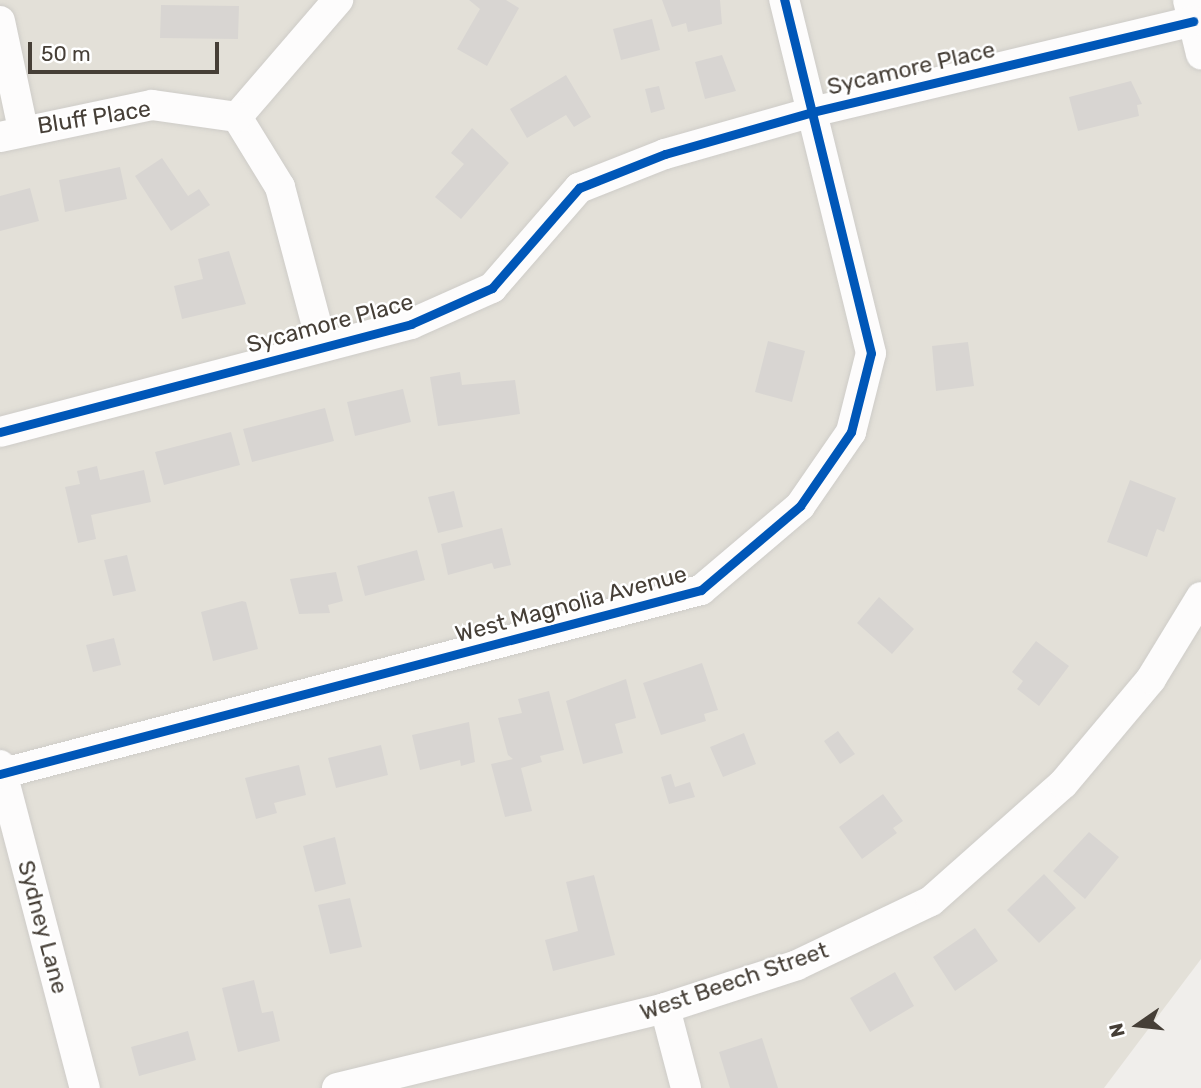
<!DOCTYPE html>
<html>
<head>
<meta charset="utf-8">
<style>
	body { margin:0 }
	#map { position:relative; width:1201px; height:1088px; overflow:hidden; background:#f0eeeb; font-family:Rubik,sans-serif }
	div>[style] { position:absolute }
	.residential>* { inset:0; background:#e3e0d8 }
	.building>* { inset:0; background:#d8d5d2 }
	.roads { filter:drop-shadow(0 0 2px #ceccc8) drop-shadow(0 0 2px #ceccc8) }
	.minor>* { height:30px; margin:-15px; padding:0 15px; transform-origin:15px; border-radius:15px; background:#fdfcfc }
	.cycleway>* { height:9px; margin:-4.5px; padding:0 4.5px; transform-origin:4.5px; border-radius:4.5px; background:#0057b8 }
	span { translate:-50% -50%; white-space:nowrap; text-align:center; line-height:1.15; -webkit-text-stroke:5px #fff; paint-order:stroke }
	.street-label { font-size:23px; color:#463f37 }
	.north { position:absolute; left:1103px; top:990px; width:70px; height:70px; -webkit-text-stroke:5px #fff; paint-order:stroke; rotate:256deg; font-size:19px; font-weight:700; line-height:28px; text-align:center; color:#463f37 }
	.north::after { content:''; display:block; margin:auto; width:24px; height:32px; background:#463f37; clip-path:polygon(50% 0,100% 100%,50% 72%,0 100%) }
	.scale { position:absolute; left:28px; top:42px; width:191px; height:32px; box-sizing:border-box; border:4px solid #463f37; border-top:0; padding-left:9px; font-size:21px; line-height:24px; white-space:nowrap; color:#463f37; -webkit-text-stroke:5px #fff; paint-order:stroke }
</style>
</head>
<body>
<div id="map">
	<div class="residential">
		<div style="clip-path:polygon(0 0,1201px 0,1201px 959px,1104px 1088px,0 1088px)"></div>
	</div>
	<div class="building">
		<div style="clip-path:polygon(469px 0,506px 0,519px 8px,487px 66px,457px 49px,480px 9px)"></div>
		<div style="clip-path:polygon(662px 0,720px 0,722px 24px,688px 32px,686px 23px,672px 27px)"></div>
		<div style="clip-path:polygon(161px 5px,239px 6px,238px 39px,160px 38px)"></div>
		<div style="clip-path:polygon(652px 19px,660px 50px,621px 60px,613px 29px)"></div>
		<div style="clip-path:polygon(722px 55px,736px 91px,705px 99px,695px 62px)"></div>
		<div style="clip-path:polygon(566px 75px,591px 117px,574px 127px,566px 115px,527px 138px,510px 109px)"></div>
		<div style="clip-path:polygon(1131px 81px,1142px 104px,1137px 105px,1139px 116px,1078px 131px,1069px 97px)"></div>
		<div style="clip-path:polygon(659px 86px,665px 109px,651px 113px,645px 89px)"></div>
		<div style="clip-path:polygon(472px 128px,509px 163px,461px 219px,435px 197px,464px 164px,451px 153px)"></div>
		<div style="clip-path:polygon(162px 158px,188px 196px,199px 189px,210px 205px,171px 231px,135px 176px)"></div>
		<div style="clip-path:polygon(120px 167px,127px 199px,65px 212px,59px 180px)"></div>
		<div style="clip-path:polygon(30px 188px,39px 221px,0 231px,0 196px)"></div>
		<div style="clip-path:polygon(229px 251px,246px 304px,182px 319px,174px 286px,203px 279px,198px 259px)"></div>
		<div style="clip-path:polygon(768px 341px,805px 351px,792px 402px,755px 392px)"></div>
		<div style="clip-path:polygon(968px 342px,974px 386px,936px 391px,932px 346px)"></div>
		<div style="clip-path:polygon(460px 372px,462px 385px,515px 380px,520px 414px,438px 426px,430px 377px)"></div>
		<div style="clip-path:polygon(403px 389px,411px 422px,355px 436px,347px 402px)"></div>
		<div style="clip-path:polygon(325px 408px,334px 441px,252px 462px,243px 429px)"></div>
		<div style="clip-path:polygon(231px 432px,240px 465px,164px 485px,155px 452px)"></div>
		<div style="clip-path:polygon(97px 466px,100px 480px,144px 470px,151px 502px,91px 515px,96px 539px,78px 543px,65px 487px,80px 484px,77px 471px)"></div>
		<div style="clip-path:polygon(1130px 480px,1176px 498px,1164px 532px,1157px 529px,1147px 557px,1107px 542px)"></div>
		<div style="clip-path:polygon(454px 491px,463px 527px,438px 533px,428px 497px)"></div>
		<div style="clip-path:polygon(502px 528px,511px 565px,494px 569px,492px 563px,448px 575px,441px 544px)"></div>
		<div style="clip-path:polygon(417px 550px,425px 580px,365px 596px,357px 566px)"></div>
		<div style="clip-path:polygon(127px 555px,136px 591px,113px 596px,104px 560px)"></div>
		<div style="clip-path:polygon(336px 572px,343px 601px,328px 605px,330px 613px,299px 614px,290px 579px)"></div>
		<div style="clip-path:polygon(879px 597px,914px 629px,892px 654px,857px 623px)"></div>
		<div style="clip-path:polygon(242px 601px,246px 602px,258px 649px,213px 661px,201px 612px)"></div>
		<div style="clip-path:polygon(114px 638px,121px 665px,93px 672px,86px 645px)"></div>
		<div style="clip-path:polygon(1036px 641px,1069px 666px,1039px 706px,1017px 689px,1023px 681px,1012px 672px)"></div>
		<div style="clip-path:polygon(702px 663px,718px 710px,704px 714px,706px 721px,661px 735px,643px 683px)"></div>
		<div style="clip-path:polygon(626px 679px,636px 718px,615px 724px,623px 753px,583px 764px,566px 701px)"></div>
		<div style="clip-path:polygon(549px 691px,564px 750px,540px 756px,542px 762px,521px 768px,532px 811px,505px 817px,491px 764px,513px 759px,508px 755px,498px 718px,522px 713px,518px 699px)"></div>
		<div style="clip-path:polygon(469px 722px,475px 762px,461px 766px,460px 760px,420px 770px,412px 735px)"></div>
		<div style="clip-path:polygon(838px 731px,855px 754px,840px 764px,824px 741px)"></div>
		<div style="clip-path:polygon(744px 733px,756px 764px,723px 777px,710px 747px)"></div>
		<div style="clip-path:polygon(381px 745px,388px 775px,336px 788px,328px 758px)"></div>
		<div style="clip-path:polygon(299px 765px,306px 795px,274px 803px,277px 813px,256px 819px,245px 778px)"></div>
		<div style="clip-path:polygon(671px 774px,675px 787px,690px 782px,695px 797px,669px 804px,661px 777px)"></div>
		<div style="clip-path:polygon(883px 794px,903px 821px,893px 828px,897px 833px,862px 859px,839px 827px)"></div>
		<div style="clip-path:polygon(1089px 832px,1119px 857px,1085px 899px,1053px 871px)"></div>
		<div style="clip-path:polygon(335px 837px,346px 884px,315px 892px,303px 846px)"></div>
		<div style="clip-path:polygon(1044px 874px,1076px 908px,1039px 943px,1007px 910px)"></div>
		<div style="clip-path:polygon(594px 875px,615px 955px,553px 971px,545px 940px,578px 931px,566px 882px)"></div>
		<div style="clip-path:polygon(350px 898px,362px 947px,330px 954px,318px 905px)"></div>
		<div style="clip-path:polygon(975px 928px,998px 961px,955px 991px,933px 957px)"></div>
		<div style="clip-path:polygon(895px 972px,914px 1006px,870px 1032px,850px 998px)"></div>
		<div style="clip-path:polygon(254px 980px,262px 1013px,273px 1011px,280px 1041px,238px 1052px,222px 988px)"></div>
		<div style="clip-path:polygon(188px 1031px,196px 1060px,139px 1076px,131px 1047px)"></div>
		<div style="clip-path:polygon(762px 1038px,778px 1088px,730px 1088px,719px 1052px)"></div>
	</div>
	<div class="roads">
		<div class="minor">
			<div style="left:1188px;top:0;width:56px;rotate:76.5deg"></div>
			<div style="left:0;top:21px;width:110px;rotate:78deg"></div>
			<div style="left:237px;top:117px;width:82px;rotate:58.4deg"></div>
			<div style="left:280px;top:187px;width:163px;rotate:75.1deg"></div>
			<div style="left:237px;top:117px;width:155px;rotate:-49.2deg"></div>
			<div style="left:0;top:137px;width:155px;rotate:-11.9deg"></div>
			<div style="left:152px;top:105px;width:86px;rotate:8deg"></div>
			<div style="left:0;top:432px;width:425px;rotate:-14.7deg"></div>
			<div style="left:411px;top:324px;width:89px;rotate:-24deg"></div>
			<div style="left:492px;top:288px;width:133px;rotate:-49deg"></div>
			<div style="left:579px;top:188px;width:92px;rotate:-21.6deg"></div>
			<div style="left:665px;top:154px;width:153px;rotate:-15.9deg"></div>
			<div style="left:812px;top:112px;width:392px;rotate:-13.4deg"></div>
			<div style="left:0;top:765px;width:334px;rotate:75.3deg"></div>
			<div style="left:0;top:774px;width:725px;rotate:-14.71deg"></div>
			<div style="left:701px;top:590px;width:130px;rotate:-40.3deg"></div>
			<div style="left:800px;top:506px;width:90px;rotate:-55.4deg"></div>
			<div style="left:851px;top:432px;width:81px;rotate:-75.8deg"></div>
			<div style="left:871px;top:353px;width:364px;rotate:-103.8deg"></div>
			<div style="left:665px;top:1008px;width:83px;rotate:75.3deg"></div>
			<div style="left:337px;top:1088px;width:338px;rotate:-13.7deg"></div>
			<div style="left:665px;top:1008px;width:139px;rotate:-18deg"></div>
			<div style="left:797px;top:965px;width:148px;rotate:-25.5deg"></div>
			<div style="left:931px;top:901px;width:176px;rotate:-41.6deg"></div>
			<div style="left:1063px;top:784px;width:137px;rotate:-50deg"></div>
			<div style="left:1151px;top:679px;width:96px;rotate:-58.6deg"></div>
		</div>
	</div>
	<div class="cycleway">
		<div style="left:0;top:432px;width:425px;rotate:-14.7deg"></div>
		<div style="left:411px;top:324px;width:89px;rotate:-24deg"></div>
		<div style="left:492px;top:288px;width:133px;rotate:-49deg"></div>
		<div style="left:579px;top:188px;width:92px;rotate:-21.6deg"></div>
		<div style="left:665px;top:154px;width:153px;rotate:-15.9deg"></div>
		<div style="left:812px;top:112px;width:392px;rotate:-13.4deg"></div>
		<div style="left:0;top:774px;width:725px;rotate:-14.71deg"></div>
		<div style="left:701px;top:590px;width:130px;rotate:-40.3deg"></div>
		<div style="left:800px;top:506px;width:90px;rotate:-55.4deg"></div>
		<div style="left:851px;top:432px;width:81px;rotate:-75.8deg"></div>
		<div style="left:871px;top:353px;width:364px;rotate:-103.8deg"></div>
	</div>
	<div class="street-label">
		<span style="left:911px;top:68px;rotate:-13deg">Sycamore Place</span>
		<span style="left:94px;top:117px;rotate:-9deg">Bluff Place</span>
		<span style="left:330px;top:323px;rotate:-15deg">Sycamore Place</span>
		<span style="left:571px;top:604px;rotate:-15deg">West Magnolia Avenue</span>
		<span style="left:43px;top:927px;rotate:75deg">Sydney Lane</span>
		<span style="left:734px;top:981px;rotate:-19deg">West Beech Street</span>
	</div>
	<div class="north">N</div>
	<div class="scale">50 m</div>
</div>
</body>
</html>
